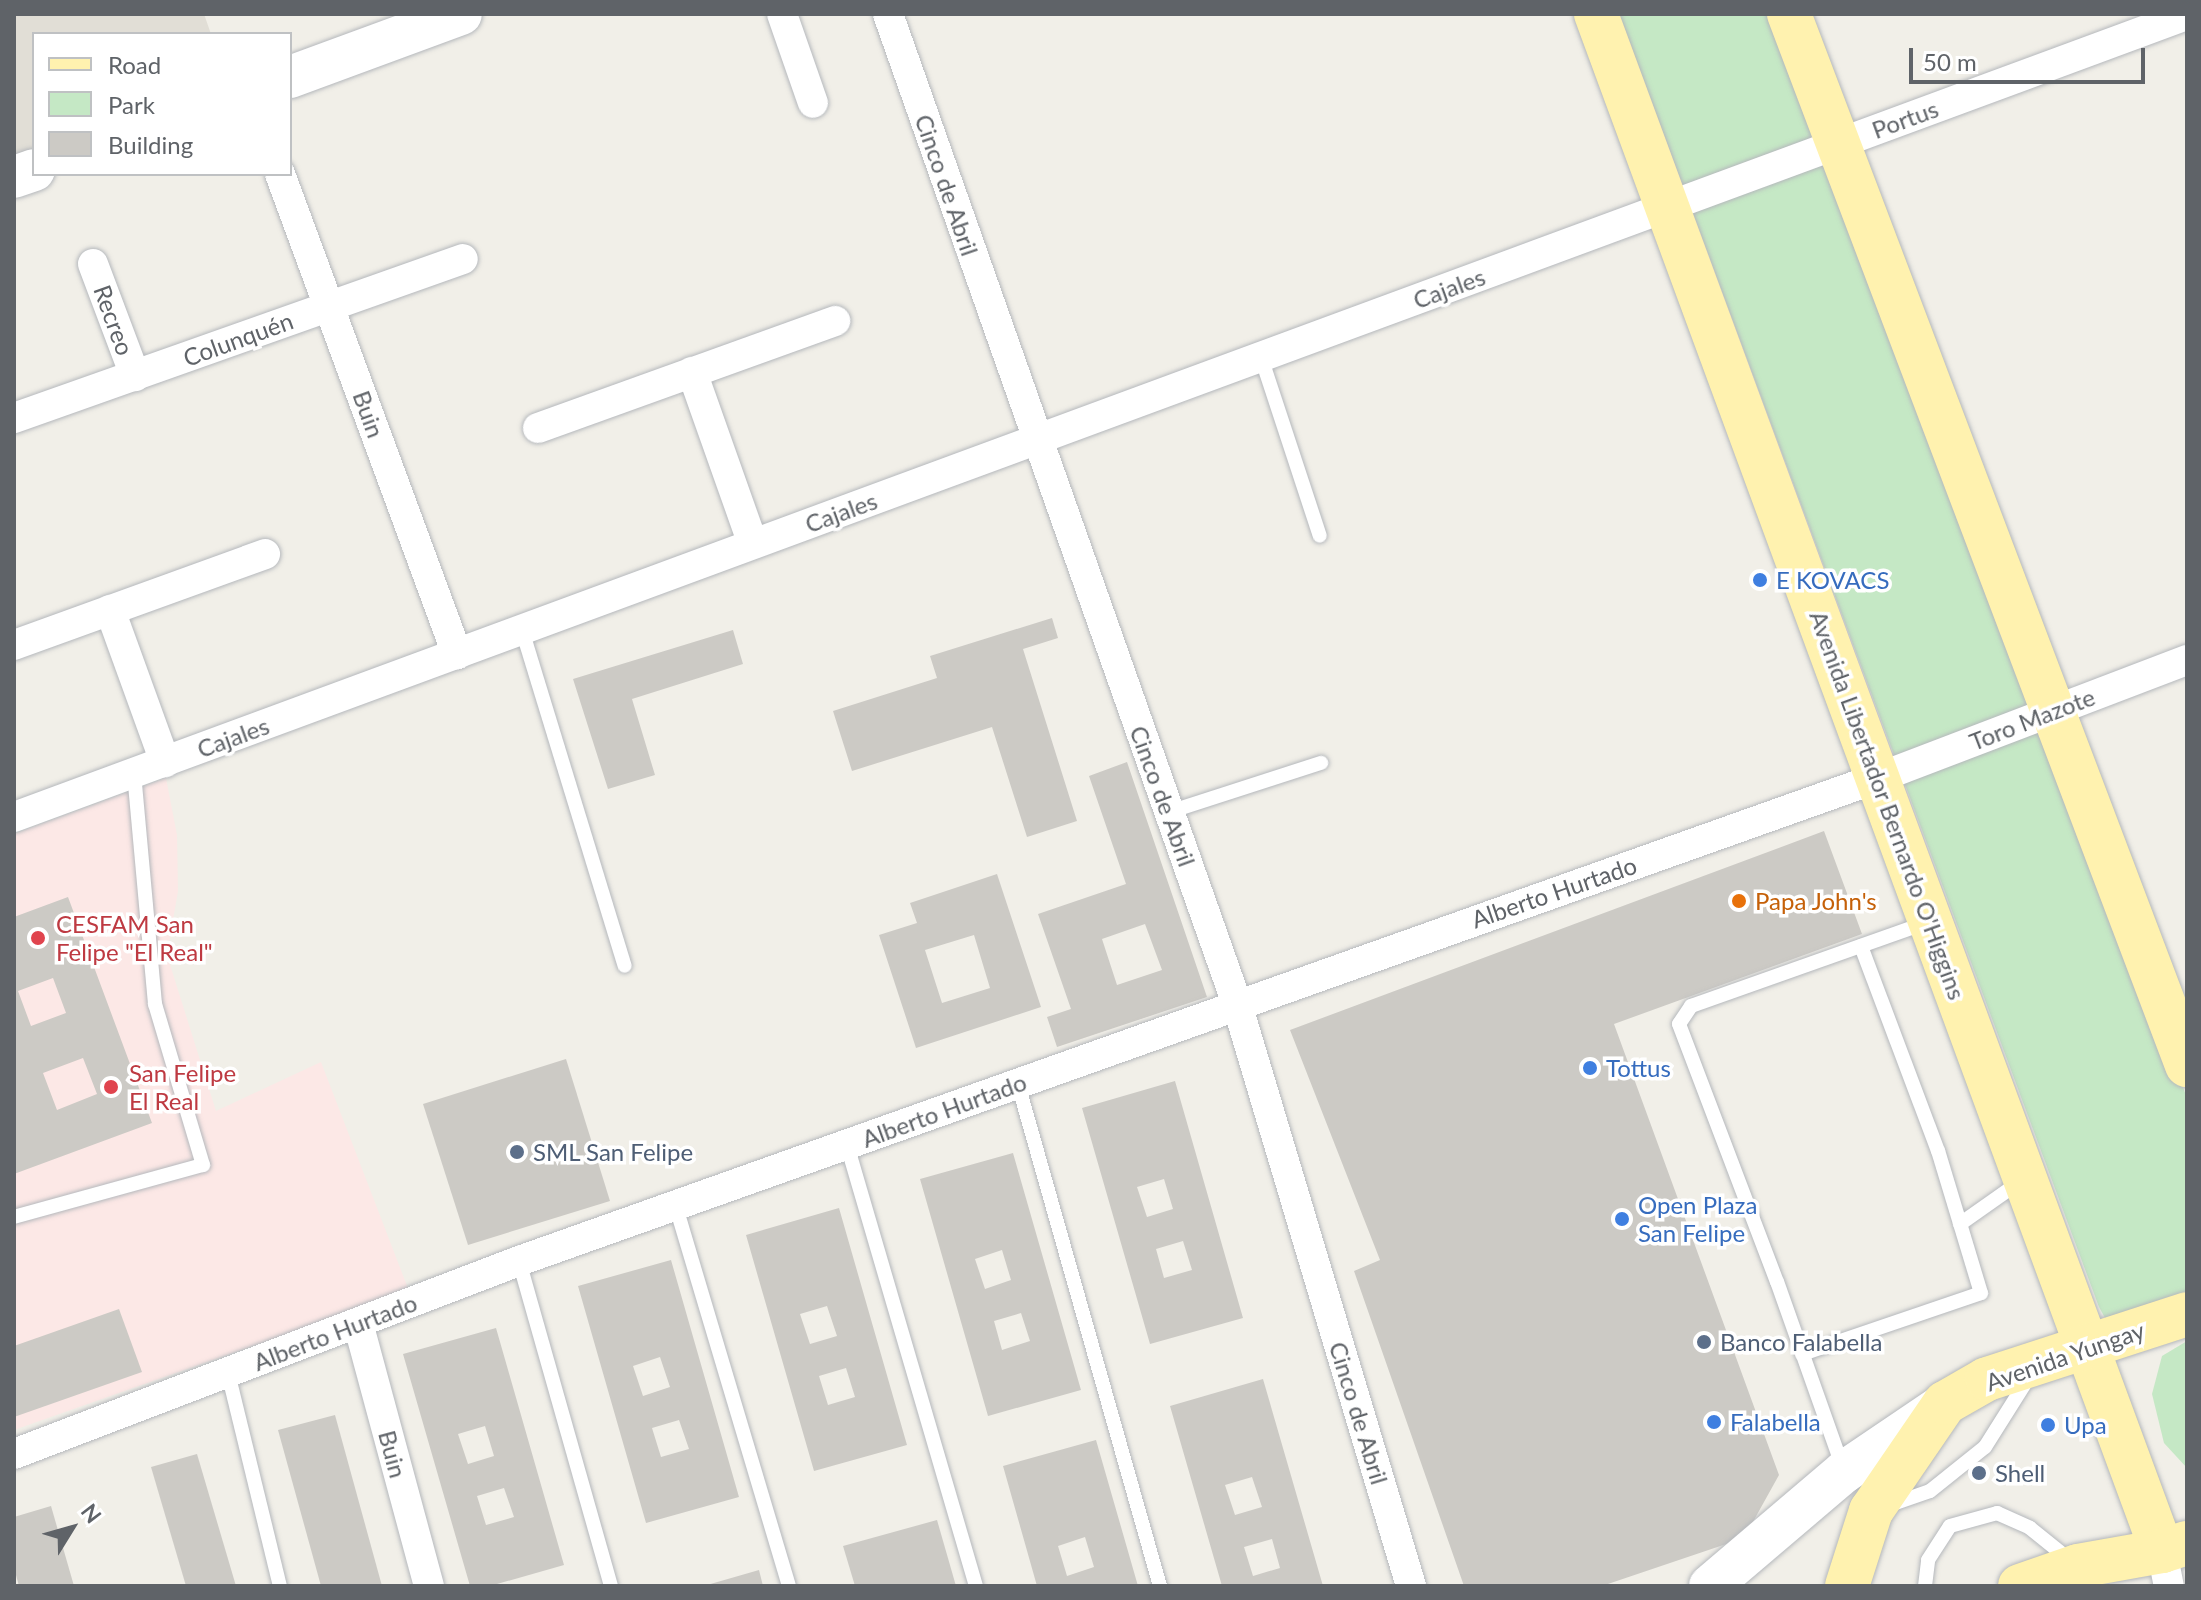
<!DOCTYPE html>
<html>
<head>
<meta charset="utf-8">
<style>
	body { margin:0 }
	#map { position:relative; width:2201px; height:1600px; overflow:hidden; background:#f1efe8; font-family:Lato,sans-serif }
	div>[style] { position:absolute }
	.education>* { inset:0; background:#e1ded6 }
	.medical>* { inset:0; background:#fce8e6 }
	.green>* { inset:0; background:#c5e8c5 }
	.building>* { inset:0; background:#cccac5 }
	.roads { filter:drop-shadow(0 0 2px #b5b8bc) drop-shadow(0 0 2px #b5b8bc) }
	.lane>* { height:14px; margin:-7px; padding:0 7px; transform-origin:7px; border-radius:7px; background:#fff }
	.street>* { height:30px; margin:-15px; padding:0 15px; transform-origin:15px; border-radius:15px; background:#fff }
	.secondary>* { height:42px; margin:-21px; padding:0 21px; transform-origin:21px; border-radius:21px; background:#fff }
	.primary>* { height:44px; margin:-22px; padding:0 22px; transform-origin:22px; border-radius:22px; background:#fff2af }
	.dots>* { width:22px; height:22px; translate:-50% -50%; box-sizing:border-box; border:4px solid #fff; border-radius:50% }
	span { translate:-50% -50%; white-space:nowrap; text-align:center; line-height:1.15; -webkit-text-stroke:7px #fff; paint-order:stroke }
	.street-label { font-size:24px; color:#5f6368 }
	.shop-label { font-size:24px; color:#366cbe }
	.left { translate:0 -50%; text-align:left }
	.food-label { font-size:24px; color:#c56008 }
	.health-label { font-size:24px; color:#be3a42 }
	.service-label { font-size:24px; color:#4e5e75 }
	.frame { position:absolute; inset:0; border:16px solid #5f6368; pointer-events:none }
	.legend { position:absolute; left:32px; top:32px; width:260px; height:144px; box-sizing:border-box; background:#fff; border:2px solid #bfc1c3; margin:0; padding:10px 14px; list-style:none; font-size:24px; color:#5f6368 }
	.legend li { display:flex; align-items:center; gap:16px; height:40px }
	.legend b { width:40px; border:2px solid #bfc1c3 }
	.north { position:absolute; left:32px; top:1488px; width:80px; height:80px; -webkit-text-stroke:6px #fff; paint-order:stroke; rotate:53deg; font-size:22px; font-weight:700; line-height:32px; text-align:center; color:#5f6368 }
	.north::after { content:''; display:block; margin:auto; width:28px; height:36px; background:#5f6368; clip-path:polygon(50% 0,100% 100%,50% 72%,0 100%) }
	.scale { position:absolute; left:1909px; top:48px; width:236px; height:36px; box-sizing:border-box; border:4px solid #5f6368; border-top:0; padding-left:10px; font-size:24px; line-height:28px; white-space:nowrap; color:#5f6368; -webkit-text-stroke:6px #fff; paint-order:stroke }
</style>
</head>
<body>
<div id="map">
	<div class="education">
		<div style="clip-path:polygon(14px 14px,204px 14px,211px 34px,34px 34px,34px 155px,14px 163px)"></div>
	</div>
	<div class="medical">
		<div style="clip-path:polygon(166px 778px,177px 835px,178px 891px,167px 955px,216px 1111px,321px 1062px,409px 1291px,14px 1430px,14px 834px)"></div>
	</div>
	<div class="green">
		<div style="clip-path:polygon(1619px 14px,1780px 14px,2187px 1098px,2187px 1310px,2110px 1327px,2099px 1307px)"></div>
		<div style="clip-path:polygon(2187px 1341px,2187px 1468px,2164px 1443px,2152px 1394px,2162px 1356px)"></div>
	</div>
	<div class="building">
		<div style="clip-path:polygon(1052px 618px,1058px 638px,1023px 649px,1077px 821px,1027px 837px,992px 727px,852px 771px,833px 711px,937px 678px,930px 656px)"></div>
		<div style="clip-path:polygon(733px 630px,743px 664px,632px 699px,655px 775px,608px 789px,573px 679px)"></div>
		<div style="clip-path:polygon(evenodd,1127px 762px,1207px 997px,1057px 1047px,1047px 1017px,1071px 1009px,1038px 914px,1126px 884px,1089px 776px,1127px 762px,1145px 924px,1162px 970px,1117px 985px,1102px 939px,1145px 924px)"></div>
		<div style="clip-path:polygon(1824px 831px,1862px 934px,1614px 1024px,1779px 1475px,1744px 1538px,1602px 1586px,1464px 1586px,1354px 1271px,1380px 1260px,1290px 1030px)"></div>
		<div style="clip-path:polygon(evenodd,997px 874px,1041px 1007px,916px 1048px,879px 935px,917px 923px,910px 903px,997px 874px,974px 935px,990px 988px,942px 1003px,925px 950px,974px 935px)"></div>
		<div style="clip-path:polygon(evenodd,68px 897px,152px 1123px,14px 1174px,14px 917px,68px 897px,53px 978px,66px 1013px,31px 1026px,18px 991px,53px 978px,68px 897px,83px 1058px,97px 1094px,57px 1110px,43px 1073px,83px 1058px)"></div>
		<div style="clip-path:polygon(566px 1059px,610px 1201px,468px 1245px,423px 1104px)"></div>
		<div style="clip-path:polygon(evenodd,1175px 1081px,1243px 1318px,1150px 1344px,1082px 1108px,1175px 1081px,1164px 1179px,1173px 1209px,1147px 1217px,1137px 1187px,1164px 1179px,1175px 1081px,1183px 1241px,1192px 1270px,1164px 1278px,1156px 1249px,1183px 1241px)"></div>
		<div style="clip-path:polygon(evenodd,1013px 1153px,1081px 1390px,988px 1416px,920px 1179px,1013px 1153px,1002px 1250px,1011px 1280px,985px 1289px,975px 1259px,1002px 1250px,1013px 1153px,1021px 1313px,1030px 1341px,1002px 1350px,994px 1321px,1021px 1313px)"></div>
		<div style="clip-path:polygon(evenodd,839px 1208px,907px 1445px,814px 1471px,746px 1235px,839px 1208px,827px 1306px,837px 1336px,810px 1344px,800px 1314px,827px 1306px,839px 1208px,846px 1368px,855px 1397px,828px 1405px,819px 1376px,846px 1368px)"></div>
		<div style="clip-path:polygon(evenodd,671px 1260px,739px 1497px,646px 1523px,578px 1286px,671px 1260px,660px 1357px,670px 1387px,643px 1396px,633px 1366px,660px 1357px,671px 1260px,679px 1420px,689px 1449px,661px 1457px,652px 1428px,679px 1420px)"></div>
		<div style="clip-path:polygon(119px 1309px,142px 1372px,14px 1417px,14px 1346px)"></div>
		<div style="clip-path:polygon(evenodd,496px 1328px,564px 1565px,490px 1586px,470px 1586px,403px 1354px,496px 1328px,485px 1426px,494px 1456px,468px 1464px,458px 1434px,485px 1426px,496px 1328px,504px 1488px,514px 1517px,486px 1525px,477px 1496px,504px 1488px)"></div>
		<div style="clip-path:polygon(evenodd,1263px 1379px,1323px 1586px,1222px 1586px,1170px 1406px,1263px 1379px,1252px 1477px,1262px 1507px,1235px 1515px,1225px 1485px,1252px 1477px,1263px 1379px,1272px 1539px,1280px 1568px,1253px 1576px,1244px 1547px,1272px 1539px)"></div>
		<div style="clip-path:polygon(335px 1415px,382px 1586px,321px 1586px,278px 1430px)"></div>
		<div style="clip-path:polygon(evenodd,1096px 1440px,1138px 1586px,1037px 1586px,1003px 1466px,1096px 1440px,1085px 1537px,1094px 1567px,1067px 1576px,1058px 1546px,1085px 1537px)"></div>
		<div style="clip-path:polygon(197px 1454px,236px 1586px,186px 1586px,151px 1467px)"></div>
		<div style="clip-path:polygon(51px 1506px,74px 1586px,19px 1586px,14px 1568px,14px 1517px)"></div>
		<div style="clip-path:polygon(937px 1520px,956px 1586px,855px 1586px,843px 1546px)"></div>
		<div style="clip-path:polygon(759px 1570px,763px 1586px,707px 1586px,707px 1585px)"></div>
	</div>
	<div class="roads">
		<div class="lane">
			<div style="left:1261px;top:357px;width:188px;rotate:71.8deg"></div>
			<div style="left:522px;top:630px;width:351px;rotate:73deg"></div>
			<div style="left:1169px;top:812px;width:160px;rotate:-17.9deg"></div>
			<div style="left:1018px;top:1084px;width:522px;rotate:74.21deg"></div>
			<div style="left:847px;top:1145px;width:459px;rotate:73.7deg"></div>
			<div style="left:676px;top:1207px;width:395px;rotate:73.4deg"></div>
			<div style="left:14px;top:1217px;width:196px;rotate:-15.4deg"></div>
			<div style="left:203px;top:1165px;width:168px;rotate:-106.6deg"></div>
			<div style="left:155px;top:1004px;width:232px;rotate:-95.2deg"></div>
			<div style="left:1960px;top:1224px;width:75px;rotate:-35.2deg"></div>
			<div style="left:519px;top:1261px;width:338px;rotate:74.2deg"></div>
			<div style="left:1802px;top:1354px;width:189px;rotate:-18.8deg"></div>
			<div style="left:1981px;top:1293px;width:148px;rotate:-106.8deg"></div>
			<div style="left:1938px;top:1151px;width:219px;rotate:-110.6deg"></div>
			<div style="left:228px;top:1373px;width:219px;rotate:76.3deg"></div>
			<div style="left:1843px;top:1468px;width:197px;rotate:-109.5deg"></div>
			<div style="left:1777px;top:1282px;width:276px;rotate:-110.8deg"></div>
			<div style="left:1679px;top:1024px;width:22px;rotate:-56deg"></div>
			<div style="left:1691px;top:1006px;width:248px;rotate:-19.5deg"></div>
			<div style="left:1890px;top:1505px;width:42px;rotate:-19.3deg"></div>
			<div style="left:1930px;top:1491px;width:70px;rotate:-38.7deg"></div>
			<div style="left:1985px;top:1447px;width:83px;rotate:-57.8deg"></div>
			<div style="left:1925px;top:1586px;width:26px;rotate:-83deg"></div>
			<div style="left:1928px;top:1560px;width:40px;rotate:-57.1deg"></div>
			<div style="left:1950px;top:1526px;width:49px;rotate:-15.5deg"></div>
			<div style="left:1997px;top:1513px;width:36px;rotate:24deg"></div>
			<div style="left:2030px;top:1528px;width:53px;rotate:38.8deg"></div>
		</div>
		<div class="street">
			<div style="left:782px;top:14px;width:94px;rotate:70.8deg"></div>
			<div style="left:888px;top:14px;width:1050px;rotate:70.58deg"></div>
			<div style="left:1237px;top:1004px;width:607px;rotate:73.35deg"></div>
			<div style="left:280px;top:174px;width:512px;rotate:69.76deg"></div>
			<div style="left:93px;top:264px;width:120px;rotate:69.4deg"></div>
			<div style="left:692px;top:372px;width:182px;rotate:70.5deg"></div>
			<div style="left:14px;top:418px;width:476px;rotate:-19.5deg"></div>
			<div style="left:538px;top:428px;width:316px;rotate:-19.8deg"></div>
			<div style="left:110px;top:610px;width:162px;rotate:70.1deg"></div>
			<div style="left:14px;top:645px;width:267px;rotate:-19.9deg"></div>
			<div style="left:14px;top:817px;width:2316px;rotate:-20.26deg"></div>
			<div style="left:358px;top:1323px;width:272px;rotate:74.9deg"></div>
			<div style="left:14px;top:1454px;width:541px;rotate:-20.92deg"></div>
			<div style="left:519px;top:1261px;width:1442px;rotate:-19.57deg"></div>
			<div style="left:1878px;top:778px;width:331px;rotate:-20.9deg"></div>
			<div style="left:2162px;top:1551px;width:36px;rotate:79deg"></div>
		</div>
		<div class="secondary">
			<div style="left:290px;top:77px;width:182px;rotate:-20.2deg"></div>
			<div style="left:14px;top:177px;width:21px;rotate:-19deg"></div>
			<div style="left:1710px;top:1586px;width:176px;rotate:-40.4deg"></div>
			<div style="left:1844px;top:1472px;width:120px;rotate:-34.1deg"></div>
		</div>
		<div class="primary">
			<div style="left:1596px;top:14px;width:1638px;rotate:69.78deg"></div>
			<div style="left:1789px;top:14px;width:1124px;rotate:69.26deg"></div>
			<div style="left:1847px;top:1586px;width:79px;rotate:-72.3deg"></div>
			<div style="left:1871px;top:1511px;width:131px;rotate:-55.6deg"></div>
			<div style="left:1945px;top:1403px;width:48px;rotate:-29.7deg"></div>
			<div style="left:1987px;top:1379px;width:210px;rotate:-18deg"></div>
			<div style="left:2020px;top:1586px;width:61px;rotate:-19deg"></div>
			<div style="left:2078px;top:1566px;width:85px;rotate:-10.1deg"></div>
			<div style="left:2162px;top:1551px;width:26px;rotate:-18deg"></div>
		</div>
	</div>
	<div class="dots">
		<div style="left:1760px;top:580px;background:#3f7fe0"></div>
		<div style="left:1739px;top:901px;background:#e8710a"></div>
		<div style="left:38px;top:938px;background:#e0444e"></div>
		<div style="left:1590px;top:1068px;background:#3f7fe0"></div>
		<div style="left:111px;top:1087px;background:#e0444e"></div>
		<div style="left:517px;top:1152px;background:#5c6f8a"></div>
		<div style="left:1622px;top:1219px;background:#3f7fe0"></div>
		<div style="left:1704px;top:1342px;background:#5c6f8a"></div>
		<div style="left:1714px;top:1422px;background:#3f7fe0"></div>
		<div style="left:2048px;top:1425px;background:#3f7fe0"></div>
		<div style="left:1979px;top:1473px;background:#5c6f8a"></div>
	</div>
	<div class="street-label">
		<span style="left:1905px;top:119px;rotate:-20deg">Portus</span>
		<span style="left:947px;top:185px;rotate:71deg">Cinco de Abril</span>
		<span style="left:1449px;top:288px;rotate:-20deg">Cajales</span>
		<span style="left:114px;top:320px;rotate:70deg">Recreo</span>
		<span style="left:238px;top:339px;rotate:-20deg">Colunquén</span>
		<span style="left:369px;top:414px;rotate:70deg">Buin</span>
		<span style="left:841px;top:512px;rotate:-20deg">Cajales</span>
		<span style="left:2032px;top:719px;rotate:-21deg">Toro Mazote</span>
		<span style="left:233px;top:737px;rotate:-20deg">Cajales</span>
		<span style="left:1163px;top:796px;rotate:70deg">Cinco de Abril</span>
		<span style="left:1888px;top:805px;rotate:70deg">Avenida Libertador Bernardo O'Higgins</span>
		<span style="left:1554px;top:892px;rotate:-19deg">Alberto Hurtado</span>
		<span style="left:944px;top:1110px;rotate:-20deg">Alberto Hurtado</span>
		<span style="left:335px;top:1332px;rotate:-21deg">Alberto Hurtado</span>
		<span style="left:2065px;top:1356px;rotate:-19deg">Avenida Yungay</span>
		<span style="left:1359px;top:1413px;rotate:73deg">Cinco de Abril</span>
		<span style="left:393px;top:1454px;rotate:75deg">Buin</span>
	</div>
	<div class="shop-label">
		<span class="left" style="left:1776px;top:580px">E KOVACS</span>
		<span class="left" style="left:1606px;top:1068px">Tottus</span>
		<span class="left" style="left:1638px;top:1219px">Open Plaza<br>San Felipe</span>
		<span class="left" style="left:1730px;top:1422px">Falabella</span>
		<span class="left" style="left:2064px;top:1425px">Upa</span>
	</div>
	<div class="food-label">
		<span class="left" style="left:1755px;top:901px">Papa John's</span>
	</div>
	<div class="health-label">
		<span class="left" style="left:56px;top:938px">CESFAM San<br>Felipe "El Real"</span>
		<span class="left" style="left:129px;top:1087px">San Felipe<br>El Real</span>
	</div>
	<div class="service-label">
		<span class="left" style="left:533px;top:1152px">SML San Felipe</span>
		<span class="left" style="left:1720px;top:1342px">Banco Falabella</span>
		<span class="left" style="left:1995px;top:1473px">Shell</span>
	</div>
	<div class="frame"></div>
	<ul class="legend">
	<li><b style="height:10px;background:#fff2af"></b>Road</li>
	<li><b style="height:22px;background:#c5e8c5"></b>Park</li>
	<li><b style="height:22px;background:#cccac5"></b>Building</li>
	</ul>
	<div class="north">N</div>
	<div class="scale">50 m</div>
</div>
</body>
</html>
